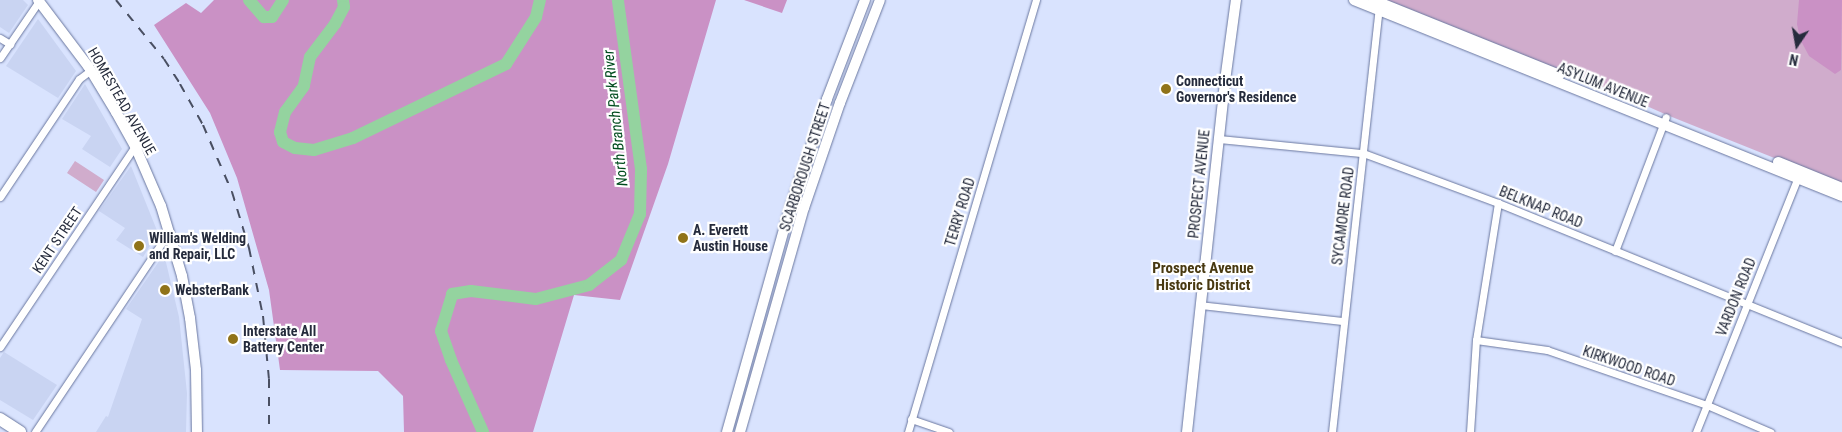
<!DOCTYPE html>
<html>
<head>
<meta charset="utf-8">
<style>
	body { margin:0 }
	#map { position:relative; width:1842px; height:432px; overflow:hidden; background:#d9e3fe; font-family:"Roboto Condensed",sans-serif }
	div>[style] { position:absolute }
	.built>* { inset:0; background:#c9d4f2 }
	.green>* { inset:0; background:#d0accc }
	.forest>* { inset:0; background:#ca91c5 }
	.river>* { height:12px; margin:-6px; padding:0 6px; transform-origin:6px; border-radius:6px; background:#94d39f }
	.roads { filter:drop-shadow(0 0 1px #6a779f) drop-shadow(0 0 1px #6a779f) }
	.street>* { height:7px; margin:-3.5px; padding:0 3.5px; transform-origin:3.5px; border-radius:3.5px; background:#fff }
	.secondary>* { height:10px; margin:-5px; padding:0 5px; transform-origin:5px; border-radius:5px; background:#fff }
	.highway>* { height:12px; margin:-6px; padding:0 6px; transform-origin:6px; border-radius:6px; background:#fff }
	.rail>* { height:2px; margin-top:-1px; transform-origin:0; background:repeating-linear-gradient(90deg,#494f62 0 9px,transparent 0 18px) }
	.dots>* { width:14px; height:14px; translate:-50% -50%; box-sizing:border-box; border:2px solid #fff; border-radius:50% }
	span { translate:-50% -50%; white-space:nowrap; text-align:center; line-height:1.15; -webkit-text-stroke:4.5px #fff; paint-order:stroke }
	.poi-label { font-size:14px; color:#252b3c; font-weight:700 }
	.left { translate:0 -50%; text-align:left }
	.street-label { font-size:14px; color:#252b3c }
	.water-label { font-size:15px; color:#004c1e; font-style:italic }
	.neighbourhood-label { font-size:15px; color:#483911; font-weight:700 }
	.north { position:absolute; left:1772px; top:20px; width:50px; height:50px; -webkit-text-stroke:4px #fff; paint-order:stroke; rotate:192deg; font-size:14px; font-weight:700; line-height:20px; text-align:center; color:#252b3c }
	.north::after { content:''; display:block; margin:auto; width:18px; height:22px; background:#252b3c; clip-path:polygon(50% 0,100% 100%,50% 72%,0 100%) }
</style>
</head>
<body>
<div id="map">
	<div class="built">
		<div style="clip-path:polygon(0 0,23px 0,28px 5px,9px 33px,0 27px)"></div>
		<div style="clip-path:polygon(38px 19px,76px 71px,58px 98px,6px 66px)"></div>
		<div style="clip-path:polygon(85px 84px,122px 149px,110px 167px,82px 149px,91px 136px,62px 119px)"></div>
		<div style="clip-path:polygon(131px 166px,158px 233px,143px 257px,116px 240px,125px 228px,99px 211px)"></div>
		<div style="clip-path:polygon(164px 254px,179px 317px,187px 393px,186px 432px,96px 432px,106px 416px,108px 417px,142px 319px,126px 309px)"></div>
		<div style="clip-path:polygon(4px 352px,57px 385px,33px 420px,0 400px,0 358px)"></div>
	</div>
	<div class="green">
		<div style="clip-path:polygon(1387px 0,1842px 0,1842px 185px,1667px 115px,1606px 88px,1587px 83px,1546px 64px)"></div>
		<div style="clip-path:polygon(75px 161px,104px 180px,96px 192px,67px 173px)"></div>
	</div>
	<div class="forest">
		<div style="clip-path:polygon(214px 0,716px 0,668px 164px,620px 300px,574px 295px,533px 432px,404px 432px,403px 396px,378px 371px,280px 370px,269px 290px,237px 178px,210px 113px,154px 25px,186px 3px,201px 13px)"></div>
		<div style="clip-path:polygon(744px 0,787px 0,782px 13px)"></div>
		<div style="clip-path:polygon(1799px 0,1842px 0,1841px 70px,1835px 74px,1809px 56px,1800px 39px,1797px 24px)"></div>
	</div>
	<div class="river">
		<div style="left:249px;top:0;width:23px;rotate:49deg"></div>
		<div style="left:264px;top:17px;width:8px"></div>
		<div style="left:272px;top:17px;width:20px;rotate:-57deg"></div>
		<div style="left:343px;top:0;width:7px;rotate:82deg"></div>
		<div style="left:344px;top:7px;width:19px;rotate:118deg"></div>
		<div style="left:335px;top:24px;width:41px;rotate:127.1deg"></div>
		<div style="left:310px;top:57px;width:30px;rotate:102deg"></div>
		<div style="left:304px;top:86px;width:32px;rotate:126deg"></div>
		<div style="left:285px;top:112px;width:21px;rotate:104deg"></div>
		<div style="left:280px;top:132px;width:10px;rotate:73deg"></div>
		<div style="left:283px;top:142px;width:13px;rotate:27deg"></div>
		<div style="left:295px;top:148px;width:19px;rotate:6deg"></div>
		<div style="left:314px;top:150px;width:41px;rotate:-17.1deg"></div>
		<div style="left:353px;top:138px;width:170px;rotate:-25.8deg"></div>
		<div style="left:506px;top:64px;width:56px;rotate:-57.4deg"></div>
		<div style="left:536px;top:17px;width:17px;rotate:-77deg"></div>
		<div style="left:483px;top:432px;width:79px;rotate:-114deg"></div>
		<div style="left:451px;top:360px;width:31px;rotate:-109deg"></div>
		<div style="left:441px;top:331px;width:39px;rotate:-73deg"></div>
		<div style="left:452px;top:294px;width:19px;rotate:-9deg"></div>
		<div style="left:471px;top:291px;width:65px;rotate:7deg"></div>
		<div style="left:536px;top:299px;width:55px;rotate:-14.8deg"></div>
		<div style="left:589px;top:285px;width:41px;rotate:-38deg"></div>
		<div style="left:621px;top:260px;width:50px;rotate:-67.6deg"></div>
		<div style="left:640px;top:214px;width:45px;rotate:-88.7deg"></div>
		<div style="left:641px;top:169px;width:171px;rotate:-97.8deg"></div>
	</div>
	<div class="roads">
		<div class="street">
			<div style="left:0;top:38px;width:12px;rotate:31deg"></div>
			<div style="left:0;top:58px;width:69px;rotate:-55.6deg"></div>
			<div style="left:1219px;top:139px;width:145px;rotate:5.6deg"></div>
			<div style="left:1363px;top:153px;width:144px;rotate:20.3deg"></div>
			<div style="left:1498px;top:203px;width:371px;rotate:22.1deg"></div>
			<div style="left:0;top:197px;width:142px;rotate:-56.2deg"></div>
			<div style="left:79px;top:79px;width:15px;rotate:-37deg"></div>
			<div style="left:1615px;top:251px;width:143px;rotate:-69.2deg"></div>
			<div style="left:1200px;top:305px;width:144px;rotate:6.4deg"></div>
			<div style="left:1476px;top:340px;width:72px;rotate:8deg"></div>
			<div style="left:1547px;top:350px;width:169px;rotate:19deg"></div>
			<div style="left:1707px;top:405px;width:69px;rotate:23.2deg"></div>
			<div style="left:0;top:347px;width:242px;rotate:-56.1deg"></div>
			<div style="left:911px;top:419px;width:40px;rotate:18.9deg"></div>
			<div style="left:35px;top:432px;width:241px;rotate:-56.2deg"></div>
			<div style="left:908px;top:432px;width:451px;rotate:-73.5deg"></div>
			<div style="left:1332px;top:432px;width:427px;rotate:-83.7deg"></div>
			<div style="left:1470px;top:432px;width:92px;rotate:-86.3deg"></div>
			<div style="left:1476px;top:340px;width:139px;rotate:-80.9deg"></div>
			<div style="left:1696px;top:432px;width:278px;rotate:-68.2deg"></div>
		</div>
		<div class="secondary">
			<div style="left:38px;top:0;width:83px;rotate:52.9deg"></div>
			<div style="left:88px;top:66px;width:54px;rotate:58.7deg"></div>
			<div style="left:116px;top:112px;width:39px;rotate:61deg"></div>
			<div style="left:135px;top:146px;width:65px;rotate:66.6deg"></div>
			<div style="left:161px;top:206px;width:73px;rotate:73.3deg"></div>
			<div style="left:182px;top:276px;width:43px;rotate:79.2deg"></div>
			<div style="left:190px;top:318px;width:52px;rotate:83.4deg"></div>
			<div style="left:196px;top:370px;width:62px;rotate:89.1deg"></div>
			<div style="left:1354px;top:0;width:526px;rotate:21.88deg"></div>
			<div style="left:1373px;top:0;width:201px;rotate:21.9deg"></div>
			<div style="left:1778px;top:162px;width:69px;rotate:22.1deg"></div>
			<div style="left:727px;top:432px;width:236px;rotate:-74.3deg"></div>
			<div style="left:791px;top:205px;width:112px;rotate:-71.2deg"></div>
			<div style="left:827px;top:99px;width:106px;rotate:-69deg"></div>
			<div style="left:740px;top:432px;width:233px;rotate:-74.1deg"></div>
			<div style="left:804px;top:208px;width:111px;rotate:-71.1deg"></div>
			<div style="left:840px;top:103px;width:110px;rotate:-68.8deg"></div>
			<div style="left:1187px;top:432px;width:353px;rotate:-83.8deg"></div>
			<div style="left:1225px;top:81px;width:82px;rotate:-82.3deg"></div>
		</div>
		<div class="highway">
			<div style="left:0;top:419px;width:24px;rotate:33deg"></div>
		</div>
	</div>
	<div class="rail">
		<div style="left:116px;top:0;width:76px;rotate:50.9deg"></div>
		<div style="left:164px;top:59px;width:30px;rotate:57deg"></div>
		<div style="left:180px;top:84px;width:47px;rotate:60.7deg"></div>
		<div style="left:203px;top:125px;width:73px;rotate:66.6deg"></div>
		<div style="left:232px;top:192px;width:59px;rotate:73.1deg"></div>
		<div style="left:249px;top:248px;width:69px;rotate:78.4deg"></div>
		<div style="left:263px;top:316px;width:63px;rotate:84.6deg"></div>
		<div style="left:269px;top:379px;width:53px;rotate:90deg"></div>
	</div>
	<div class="dots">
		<div style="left:1166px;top:89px;background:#907319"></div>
		<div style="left:683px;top:238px;background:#907319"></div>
		<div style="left:139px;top:246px;background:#907319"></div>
		<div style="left:165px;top:290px;background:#907319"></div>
		<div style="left:233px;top:339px;background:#907319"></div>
	</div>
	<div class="poi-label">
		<span class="left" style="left:1176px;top:89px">Connecticut<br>Governor's Residence</span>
		<span class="left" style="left:693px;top:238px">A. Everett<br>Austin House</span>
		<span class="left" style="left:149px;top:246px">William's Welding<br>and Repair, LLC</span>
		<span class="left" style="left:175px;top:290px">WebsterBank</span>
		<span class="left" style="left:243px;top:339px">Interstate All<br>Battery Center</span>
	</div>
	<div class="street-label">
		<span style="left:1603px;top:85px;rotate:22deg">ASYLUM AVENUE</span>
		<span style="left:122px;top:101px;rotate:60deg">HOMESTEAD AVENUE</span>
		<span style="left:805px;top:167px;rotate:-72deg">SCARBOROUGH STREET</span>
		<span style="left:1199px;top:184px;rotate:-84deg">PROSPECT AVENUE</span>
		<span style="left:1541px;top:207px;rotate:22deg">BELKNAP ROAD</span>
		<span style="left:960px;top:212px;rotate:-73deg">TERRY ROAD</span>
		<span style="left:1343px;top:216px;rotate:-83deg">SYCAMORE ROAD</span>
		<span style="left:57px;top:240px;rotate:-56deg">KENT STREET</span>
		<span style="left:1736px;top:297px;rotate:-68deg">VARDON ROAD</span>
		<span style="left:1629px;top:366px;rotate:19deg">KIRKWOOD ROAD</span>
	</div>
	<div class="water-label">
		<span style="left:616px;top:118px;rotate:-96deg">North Branch Park River</span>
	</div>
	<div class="neighbourhood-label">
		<span style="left:1203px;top:277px">Prospect Avenue<br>Historic District</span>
	</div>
	<div class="north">N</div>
</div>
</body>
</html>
